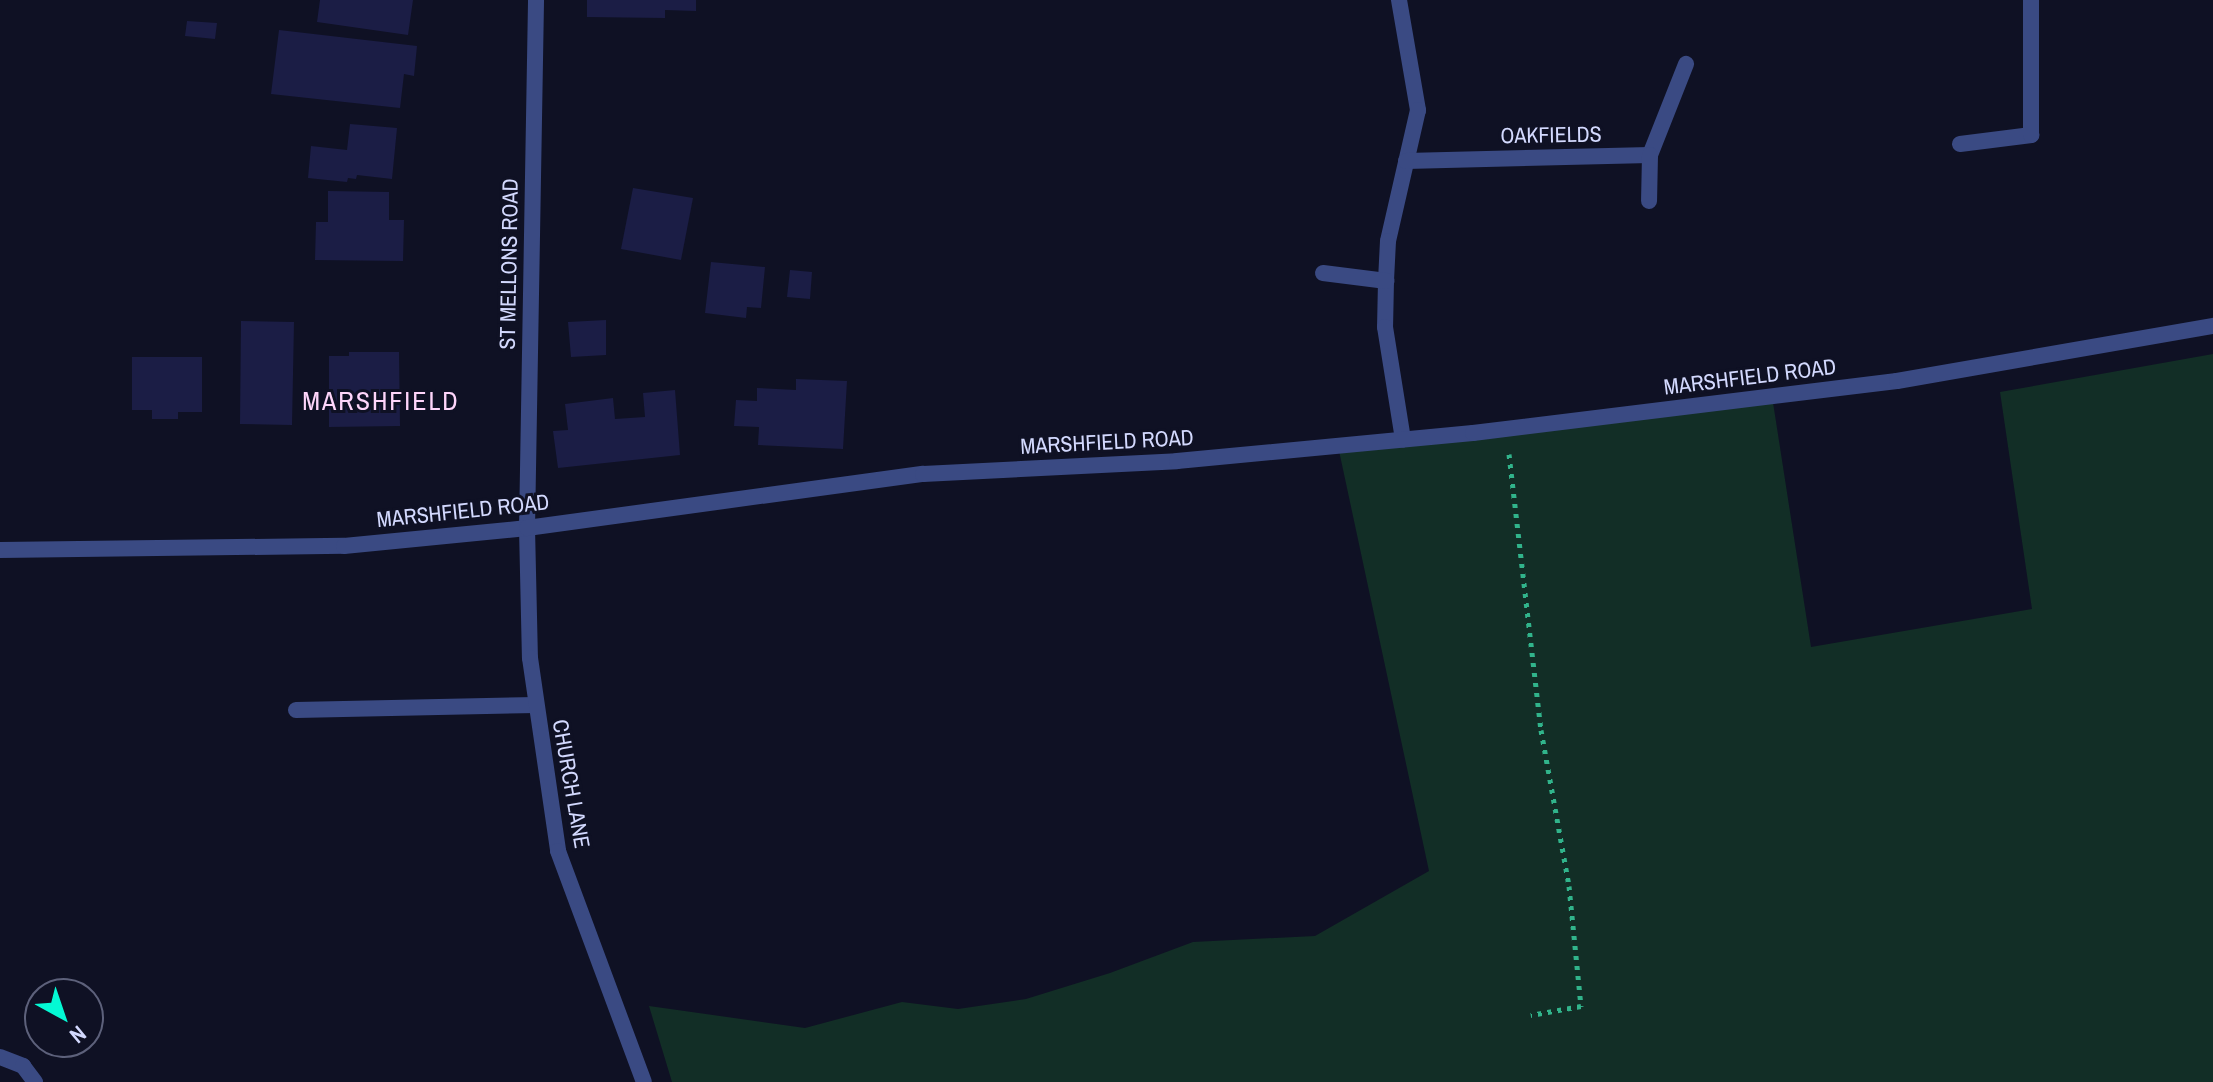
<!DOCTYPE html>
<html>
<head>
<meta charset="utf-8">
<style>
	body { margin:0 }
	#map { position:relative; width:2213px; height:1082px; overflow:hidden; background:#0f1124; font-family:"Archivo Narrow",sans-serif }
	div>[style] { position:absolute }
	.green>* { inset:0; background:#122e26 }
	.building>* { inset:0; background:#1b1d45 }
	.path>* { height:5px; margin-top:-2.5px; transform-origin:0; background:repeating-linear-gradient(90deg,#31b48b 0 4px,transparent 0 10px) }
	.service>* { height:16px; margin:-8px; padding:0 8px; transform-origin:8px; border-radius:8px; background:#3a4a83 }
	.minor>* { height:16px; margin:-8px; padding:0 8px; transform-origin:8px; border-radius:8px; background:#3a4a83 }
	.tertiary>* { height:16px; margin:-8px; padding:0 8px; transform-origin:8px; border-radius:8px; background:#3a4a83 }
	span { translate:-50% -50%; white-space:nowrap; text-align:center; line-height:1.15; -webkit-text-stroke:6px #0f1124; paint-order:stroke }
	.street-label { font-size:22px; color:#d3d9fe }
	.quarter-label { font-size:26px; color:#fed5fa; letter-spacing:2px }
	.north { position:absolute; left:24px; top:978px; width:80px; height:80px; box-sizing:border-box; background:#0f1124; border:2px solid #5d617b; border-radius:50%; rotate:140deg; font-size:22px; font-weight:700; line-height:32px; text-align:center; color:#d3d9fe }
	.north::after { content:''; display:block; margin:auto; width:28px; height:36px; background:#04f9d4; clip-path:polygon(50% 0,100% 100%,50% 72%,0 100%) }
</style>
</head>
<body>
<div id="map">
	<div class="green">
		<div style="clip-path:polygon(2213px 354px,2213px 1082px,672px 1082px,649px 1006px,805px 1028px,902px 1002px,958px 1009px,1026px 999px,1110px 973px,1193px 942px,1315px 936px,1429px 871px,1338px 446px,1772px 396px,1811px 647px,2032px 609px,2000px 392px)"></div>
	</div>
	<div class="building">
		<div style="clip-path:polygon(320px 0,413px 0,408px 35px,317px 22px)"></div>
		<div style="clip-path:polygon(587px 0,696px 0,696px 11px,665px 10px,665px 18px,587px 17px)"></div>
		<div style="clip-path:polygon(187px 21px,217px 23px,215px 39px,185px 36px)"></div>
		<div style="clip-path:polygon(279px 30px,417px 46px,414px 76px,404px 74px,400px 108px,271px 94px)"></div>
		<div style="clip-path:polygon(350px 124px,397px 128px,392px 179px,357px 175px,356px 179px,348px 178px,347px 182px,308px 178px,311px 146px,347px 150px)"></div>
		<div style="clip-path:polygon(633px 188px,693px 198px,681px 260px,621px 249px)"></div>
		<div style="clip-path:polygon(328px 191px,389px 192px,389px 220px,404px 220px,403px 261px,315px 260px,316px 222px,328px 222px)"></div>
		<div style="clip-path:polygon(711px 262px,765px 267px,761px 308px,747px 307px,746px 318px,705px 313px)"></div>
		<div style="clip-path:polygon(790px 270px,812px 272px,810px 299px,787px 297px)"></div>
		<div style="clip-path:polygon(606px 320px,606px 355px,571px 357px,568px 322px)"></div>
		<div style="clip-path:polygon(241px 321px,294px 322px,292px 425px,240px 424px)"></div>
		<div style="clip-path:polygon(349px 352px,399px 352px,400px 426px,329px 427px,329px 356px,349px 356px)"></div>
		<div style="clip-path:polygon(132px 357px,202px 357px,202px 412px,178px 412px,178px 419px,152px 419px,152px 410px,132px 410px)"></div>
		<div style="clip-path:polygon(796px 379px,847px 381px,843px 449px,758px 445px,759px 427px,734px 426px,736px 400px,757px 401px,757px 388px,796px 390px)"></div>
		<div style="clip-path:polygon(675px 390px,680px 455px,558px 468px,553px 431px,568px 430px,565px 404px,613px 398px,615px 419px,645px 417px,643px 393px)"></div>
	</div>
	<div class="path">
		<div style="left:1509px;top:454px;width:278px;rotate:83.4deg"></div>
		<div style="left:1541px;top:730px;width:158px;rotate:79.8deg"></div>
		<div style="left:1569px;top:886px;width:121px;rotate:84.3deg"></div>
		<div style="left:1581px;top:1006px;width:51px;rotate:169.8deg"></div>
	</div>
	<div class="service">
		<div style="left:1650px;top:155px;width:98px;rotate:-68.4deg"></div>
		<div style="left:296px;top:710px;width:240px;rotate:-1.2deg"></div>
	</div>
	<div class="minor">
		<div style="left:1399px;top:0;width:112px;rotate:80.2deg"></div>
		<div style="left:1418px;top:110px;width:134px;rotate:102.9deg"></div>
		<div style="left:1388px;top:241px;width:40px;rotate:92.9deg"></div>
		<div style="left:1386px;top:281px;width:46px;rotate:91.2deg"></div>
		<div style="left:1385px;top:327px;width:114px;rotate:80.9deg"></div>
		<div style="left:1960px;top:144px;width:72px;rotate:-7.2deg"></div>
		<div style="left:2031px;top:135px;width:135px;rotate:-90deg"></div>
		<div style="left:1406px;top:161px;width:244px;rotate:-1.4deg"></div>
		<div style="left:1650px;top:155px;width:46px;rotate:91.2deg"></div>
		<div style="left:1323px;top:273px;width:64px;rotate:7.2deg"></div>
		<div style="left:527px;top:528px;width:130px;rotate:88.7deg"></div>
		<div style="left:530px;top:658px;width:195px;rotate:81.7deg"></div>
		<div style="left:558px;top:851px;width:246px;rotate:69.6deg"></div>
		<div style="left:0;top:1057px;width:25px;rotate:21deg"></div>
		<div style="left:23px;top:1066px;width:20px;rotate:53deg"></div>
	</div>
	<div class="tertiary">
		<div style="left:527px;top:528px;width:528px;rotate:-89.02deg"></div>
		<div style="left:0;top:550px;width:344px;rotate:-0.7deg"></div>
		<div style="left:344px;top:546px;width:184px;rotate:-5.6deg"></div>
		<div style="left:527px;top:528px;width:400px;rotate:-7.8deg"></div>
		<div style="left:923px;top:474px;width:254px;rotate:-2.9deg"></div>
		<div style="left:1177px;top:461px;width:297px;rotate:-5.4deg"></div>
		<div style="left:1473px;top:433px;width:427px;rotate:-7deg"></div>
		<div style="left:1897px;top:381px;width:321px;rotate:-9.9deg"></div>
	</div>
	<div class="street-label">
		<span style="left:1551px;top:135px;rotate:-1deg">OAKFIELDS</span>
		<span style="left:509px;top:264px;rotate:-89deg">ST MELLONS ROAD</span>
		<span style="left:1750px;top:377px;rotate:-7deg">MARSHFIELD ROAD</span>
		<span style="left:1107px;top:442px;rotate:-3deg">MARSHFIELD ROAD</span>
		<span style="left:463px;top:511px;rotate:-6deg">MARSHFIELD ROAD</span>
		<span style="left:571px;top:784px;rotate:80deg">CHURCH LANE</span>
	</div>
	<div class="quarter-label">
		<span style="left:381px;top:401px">MARSHFIELD</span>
	</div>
	<div class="north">N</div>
</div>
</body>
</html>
